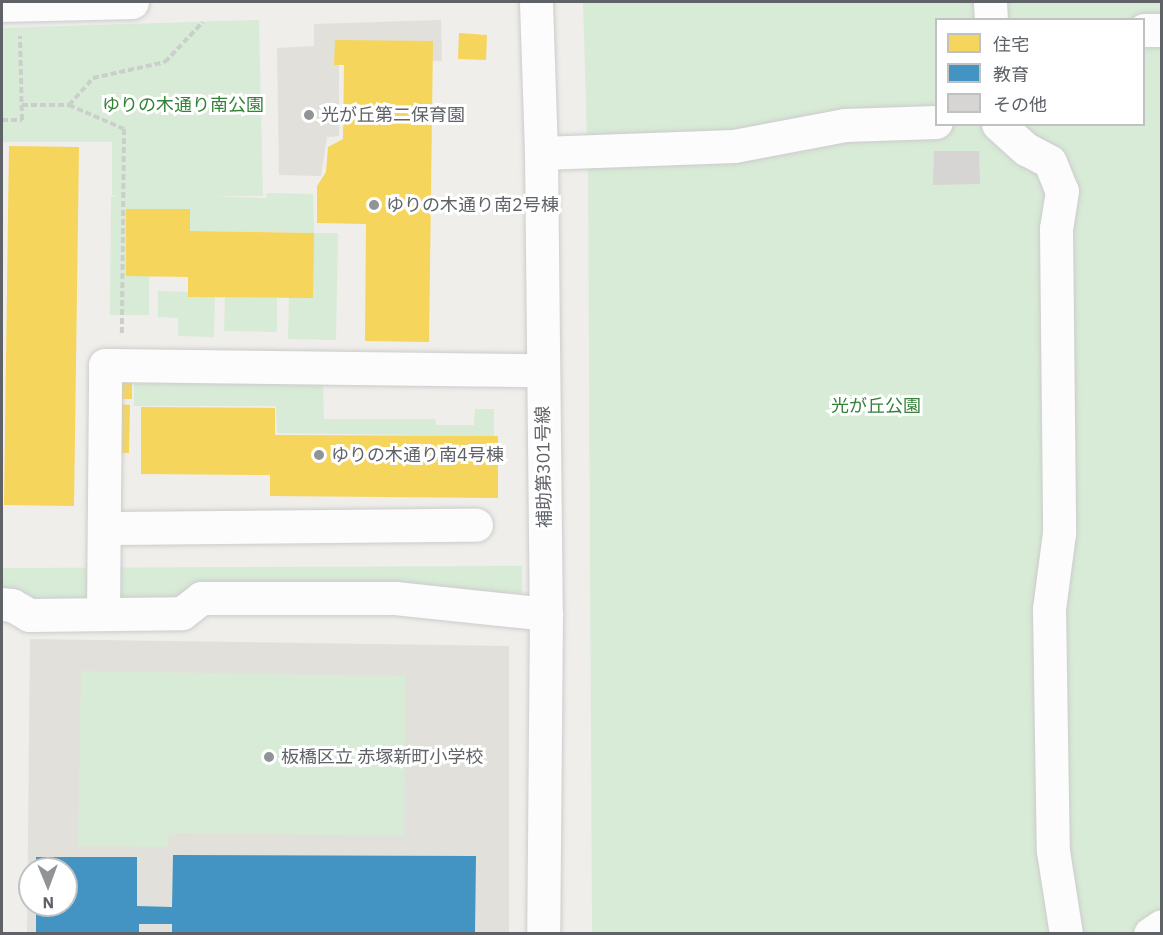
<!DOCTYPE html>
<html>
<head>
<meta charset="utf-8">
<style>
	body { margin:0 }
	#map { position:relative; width:1163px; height:935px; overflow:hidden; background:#efeeea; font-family:"IBM Plex Sans","Noto Sans JP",sans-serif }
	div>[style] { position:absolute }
	.education>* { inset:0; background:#e2e0da }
	.green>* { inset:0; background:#d8ebd6 }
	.homes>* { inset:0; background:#f6d55c }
	.schools>* { inset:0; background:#4393c3 }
	.building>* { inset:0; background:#d6d5d3 }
	.path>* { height:4px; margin-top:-2px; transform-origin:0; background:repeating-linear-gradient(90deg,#cacfcc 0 6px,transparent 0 9px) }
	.roads { filter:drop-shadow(0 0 2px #cbcccc) drop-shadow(0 0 2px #cbcccc) }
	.minor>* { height:33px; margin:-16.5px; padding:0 16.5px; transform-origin:16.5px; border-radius:16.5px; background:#fdfcfc }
	.dots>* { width:16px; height:16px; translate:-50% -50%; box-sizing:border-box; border:3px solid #fff; border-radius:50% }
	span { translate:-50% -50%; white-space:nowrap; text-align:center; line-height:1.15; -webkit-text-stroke:6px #fff; paint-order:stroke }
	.park-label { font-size:18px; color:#348238 }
	.poi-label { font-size:18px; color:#5f6368 }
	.left { translate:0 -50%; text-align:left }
	.street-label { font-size:18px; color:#5f6368 }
	.frame { position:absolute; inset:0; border:3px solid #5f6368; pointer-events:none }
	.legend { position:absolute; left:935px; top:18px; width:210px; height:108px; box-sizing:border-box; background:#fff; border:2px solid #bfc1c3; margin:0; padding:8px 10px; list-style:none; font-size:18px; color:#5f6368 }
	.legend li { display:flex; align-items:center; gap:12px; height:30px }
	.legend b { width:30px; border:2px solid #bfc1c3 }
	.north { position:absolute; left:18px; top:857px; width:60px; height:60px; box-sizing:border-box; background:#fff; border:2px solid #bfc1c3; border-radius:50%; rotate:179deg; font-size:16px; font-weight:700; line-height:24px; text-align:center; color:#5f6368 }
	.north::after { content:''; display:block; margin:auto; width:21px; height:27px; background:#919496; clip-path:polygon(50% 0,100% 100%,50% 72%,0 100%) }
</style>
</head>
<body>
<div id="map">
	<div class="education">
		<div style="clip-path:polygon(441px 20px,442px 61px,339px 63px,339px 136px,327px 137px,321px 176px,279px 175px,277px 48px,314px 46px,314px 24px)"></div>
		<div style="clip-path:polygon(evenodd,30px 639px,509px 646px,509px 933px,27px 934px,30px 639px,30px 869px,66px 869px,66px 905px,30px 905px,30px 869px)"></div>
	</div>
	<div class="green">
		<div style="clip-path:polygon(evenodd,583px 2px,1161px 2px,1161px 933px,592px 933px,588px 175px,583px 2px,936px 20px,1144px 20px,1144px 124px,936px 124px,936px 20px)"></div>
		<div style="clip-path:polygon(259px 20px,263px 196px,211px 196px,266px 198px,267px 193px,313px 194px,314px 233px,338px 233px,336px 340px,288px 339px,289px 297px,313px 297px,313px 233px,190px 231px,190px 209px,126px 209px,126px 276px,149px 276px,149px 315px,110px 315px,111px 197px,118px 195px,112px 195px,112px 142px,2px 142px,2px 28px)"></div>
		<div style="clip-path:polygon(158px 291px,189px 292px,215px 297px,214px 337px,178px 336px,178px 318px,158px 317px)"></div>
		<div style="clip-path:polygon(225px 297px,277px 298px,277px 332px,224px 331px)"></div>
		<div style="clip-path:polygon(134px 357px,323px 381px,324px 419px,435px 419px,436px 425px,474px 425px,475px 409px,494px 409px,494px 436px,277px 433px,276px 406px,134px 406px)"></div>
		<div style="clip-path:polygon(522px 566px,522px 593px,199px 592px,180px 606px,33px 605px,2px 596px,2px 568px)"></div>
		<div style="clip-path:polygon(81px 671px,406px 676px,404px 836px,169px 833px,168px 847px,78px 846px)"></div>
	</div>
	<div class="homes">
		<div style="clip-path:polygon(459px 33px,487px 35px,486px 60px,458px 59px)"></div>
		<div style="clip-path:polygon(335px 40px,433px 41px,429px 342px,365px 341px,366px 224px,317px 223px,317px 186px,326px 172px,328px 147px,343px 139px,344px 65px,334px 65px)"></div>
		<div style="clip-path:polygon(9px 146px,79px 147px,74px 506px,4px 505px)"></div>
		<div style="clip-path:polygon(126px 209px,190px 209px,190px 231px,314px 233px,313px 298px,188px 297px,188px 277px,126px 276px)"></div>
		<div style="clip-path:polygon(119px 375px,132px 376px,132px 399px,119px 399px)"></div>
		<div style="clip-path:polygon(119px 404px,130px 405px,129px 453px,118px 453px)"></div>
		<div style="clip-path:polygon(141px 407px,275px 408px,275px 435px,498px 436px,498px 498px,270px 496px,270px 475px,141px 474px)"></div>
	</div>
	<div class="schools">
		<div style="clip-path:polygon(173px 855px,476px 856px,475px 934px,172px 934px,172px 924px,139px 924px,139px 934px,36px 934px,36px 905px,66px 905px,66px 869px,36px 869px,36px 857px,137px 857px,137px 906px,172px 907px)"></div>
	</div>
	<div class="building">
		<div style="clip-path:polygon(934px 151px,979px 151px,980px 184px,933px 185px)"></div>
	</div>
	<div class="path">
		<div style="left:22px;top:105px;width:47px"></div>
		<div style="left:69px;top:105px;width:60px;rotate:23.6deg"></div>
		<div style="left:124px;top:129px;width:205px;rotate:90.6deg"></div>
		<div style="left:69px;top:105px;width:36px;rotate:-48deg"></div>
		<div style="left:93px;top:78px;width:74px;rotate:-12.5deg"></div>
		<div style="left:165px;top:62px;width:55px;rotate:-46.5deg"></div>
		<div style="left:2px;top:120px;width:20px"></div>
		<div style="left:22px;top:120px;width:84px;rotate:-91.4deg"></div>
	</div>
	<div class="roads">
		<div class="minor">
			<div style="left:536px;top:2px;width:151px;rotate:88.1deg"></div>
			<div style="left:541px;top:153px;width:461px;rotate:89.4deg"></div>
			<div style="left:546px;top:614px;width:320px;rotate:90.5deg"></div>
			<div style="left:990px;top:2px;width:18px;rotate:87deg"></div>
			<div style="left:2px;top:5px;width:130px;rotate:-1.3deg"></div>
			<div style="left:1144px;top:30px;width:18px"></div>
			<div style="left:998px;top:124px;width:38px;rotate:42deg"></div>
			<div style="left:1026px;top:149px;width:27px;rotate:28deg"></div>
			<div style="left:1050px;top:162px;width:31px;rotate:68deg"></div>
			<div style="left:1062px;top:191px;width:37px;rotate:99deg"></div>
			<div style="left:1056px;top:228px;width:305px;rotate:89.4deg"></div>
			<div style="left:1059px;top:533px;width:77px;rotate:97.5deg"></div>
			<div style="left:1049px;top:609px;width:242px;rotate:89.1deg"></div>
			<div style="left:1053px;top:851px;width:84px;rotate:81.1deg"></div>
			<div style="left:541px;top:153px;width:193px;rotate:-2.1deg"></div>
			<div style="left:734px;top:146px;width:113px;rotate:-10.7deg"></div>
			<div style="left:845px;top:125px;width:91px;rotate:-1.9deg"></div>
			<div style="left:104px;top:528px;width:372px;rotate:-0.5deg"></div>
			<div style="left:2px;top:604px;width:10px;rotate:6deg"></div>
			<div style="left:12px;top:605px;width:20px;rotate:30deg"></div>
			<div style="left:29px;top:615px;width:153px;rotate:-0.7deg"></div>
			<div style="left:182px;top:613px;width:24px;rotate:-38deg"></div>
			<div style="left:201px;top:598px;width:194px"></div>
			<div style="left:395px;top:598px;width:152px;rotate:6deg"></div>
			<div style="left:103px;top:613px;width:248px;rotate:-89.5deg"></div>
			<div style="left:105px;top:365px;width:438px;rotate:0.7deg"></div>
			<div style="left:1150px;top:934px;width:14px;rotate:-34deg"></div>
		</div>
	</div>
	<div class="dots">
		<div style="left:309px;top:115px;background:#919496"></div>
		<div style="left:374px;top:205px;background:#919496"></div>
		<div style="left:319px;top:455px;background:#919496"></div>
		<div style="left:269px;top:757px;background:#919496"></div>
	</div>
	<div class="park-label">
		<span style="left:183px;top:105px">ゆりの木通り南公園</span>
		<span style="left:876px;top:406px">光が丘公園</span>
	</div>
	<div class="poi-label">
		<span class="left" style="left:321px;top:115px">光が丘第二保育園</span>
		<span class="left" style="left:386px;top:205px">ゆりの木通り南2号棟</span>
		<span class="left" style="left:331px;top:455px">ゆりの木通り南4号棟</span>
		<span class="left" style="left:281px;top:757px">板橋区立 赤塚新町小学校</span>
	</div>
	<div class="street-label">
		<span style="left:544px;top:467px;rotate:-91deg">補助第301号線</span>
	</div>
	<div class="frame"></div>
	<ul class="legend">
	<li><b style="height:16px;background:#f6d55c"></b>住宅</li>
	<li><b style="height:16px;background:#4393c3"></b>教育</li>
	<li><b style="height:16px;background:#d6d5d3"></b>その他</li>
	</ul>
	<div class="north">N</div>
</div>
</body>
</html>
